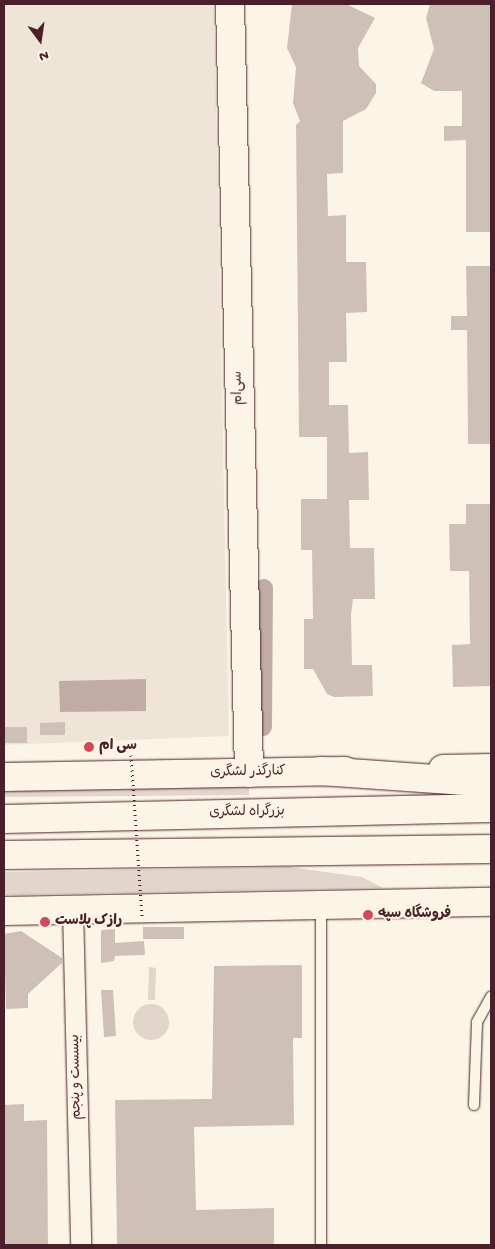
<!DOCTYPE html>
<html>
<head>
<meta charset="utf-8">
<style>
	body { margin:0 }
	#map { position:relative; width:495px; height:1249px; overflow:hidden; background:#fcf5e5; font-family:"Gochi Hand","Playpen Sans Arabic",sans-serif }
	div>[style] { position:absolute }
	.built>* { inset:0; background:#eee5d7 }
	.green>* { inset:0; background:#e2d5ca }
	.round { border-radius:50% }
	.water>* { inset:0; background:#c0aca5 }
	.canal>* { height:18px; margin:-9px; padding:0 9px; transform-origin:9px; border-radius:9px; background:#c0aca5 }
	.building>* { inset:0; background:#cfc0b7 }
	.roads { filter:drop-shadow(0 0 1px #4a1f2b) drop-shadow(0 0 1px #4a1f2b) }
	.lane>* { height:10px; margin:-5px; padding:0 5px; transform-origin:5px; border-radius:5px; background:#fcf5e5 }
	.street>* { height:20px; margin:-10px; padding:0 10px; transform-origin:10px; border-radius:10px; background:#fcf5e5 }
	.secondary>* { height:28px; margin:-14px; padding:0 14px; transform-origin:14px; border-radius:14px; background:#fcf5e5 }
	.primary>* { height:28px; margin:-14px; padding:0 14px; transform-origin:14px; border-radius:14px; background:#fcf5e5 }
	.highway>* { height:28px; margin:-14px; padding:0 14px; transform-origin:14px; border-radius:14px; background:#fcf5e5 }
	.path-bridge>* { height:3px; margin-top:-1.5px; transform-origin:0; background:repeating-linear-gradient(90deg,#4a1f2b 0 1px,transparent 0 5px) }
	.dots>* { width:14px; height:14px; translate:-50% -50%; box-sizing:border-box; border:2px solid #fcf5e5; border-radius:50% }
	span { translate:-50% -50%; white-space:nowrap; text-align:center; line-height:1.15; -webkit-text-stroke:4px #fcf5e5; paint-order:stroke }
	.street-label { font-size:14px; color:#4a1f2b }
	.poi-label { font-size:14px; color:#4a1f2b; font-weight:700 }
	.left { translate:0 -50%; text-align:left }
	.frame { position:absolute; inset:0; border:5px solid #4a1f2b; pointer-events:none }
	.north { position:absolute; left:15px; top:15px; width:50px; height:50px; -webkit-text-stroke:4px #fcf5e5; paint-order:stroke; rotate:166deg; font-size:14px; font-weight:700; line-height:20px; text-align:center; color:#4a1f2b }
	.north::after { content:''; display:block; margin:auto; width:18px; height:22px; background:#4a1f2b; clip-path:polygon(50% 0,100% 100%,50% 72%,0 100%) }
</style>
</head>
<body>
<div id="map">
	<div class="built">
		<div style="clip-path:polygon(4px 4px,214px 4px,229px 736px,4px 745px)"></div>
	</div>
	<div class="green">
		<div style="clip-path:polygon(249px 778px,249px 795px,4px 797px,4px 782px)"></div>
		<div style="clip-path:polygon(289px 867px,362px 877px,383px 888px,4px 895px,4px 872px)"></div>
		<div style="clip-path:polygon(149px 967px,156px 968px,155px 1000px,148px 1000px)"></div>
		<div class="round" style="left:133px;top:1004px;width:36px;height:36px"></div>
	</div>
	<div class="water">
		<div style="clip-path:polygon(146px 679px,146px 711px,60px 712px,59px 681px)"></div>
	</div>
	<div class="canal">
		<div style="left:263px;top:727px;width:139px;rotate:-89.6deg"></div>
	</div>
	<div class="building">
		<div style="clip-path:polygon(292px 4px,346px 4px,375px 18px,358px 48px,359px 66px,376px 84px,376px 93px,366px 109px,343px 121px,343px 173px,327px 174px,328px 216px,346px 215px,346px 262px,366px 262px,367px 312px,346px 313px,347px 362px,329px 362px,329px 405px,348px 405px,349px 453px,368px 452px,369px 500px,349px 500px,350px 548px,374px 548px,375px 599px,353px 599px,351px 615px,352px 665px,372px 665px,373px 696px,334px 697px,327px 694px,313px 669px,304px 669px,304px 619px,313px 619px,312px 550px,301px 550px,301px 499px,327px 499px,327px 437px,299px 437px,296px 125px,300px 121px,293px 103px,296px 67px,287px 48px)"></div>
		<div style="clip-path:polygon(430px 4px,491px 4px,491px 232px,466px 232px,466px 140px,444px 141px,444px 126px,462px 126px,462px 91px,434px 91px,421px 83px,434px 49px,426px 18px)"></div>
		<div style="clip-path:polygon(466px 266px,491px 266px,491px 444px,468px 444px,467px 330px,451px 330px,451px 316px,467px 316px)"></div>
		<div style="clip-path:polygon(466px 504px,491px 504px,491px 686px,453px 687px,452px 645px,470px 644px,469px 571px,450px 571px,449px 524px,466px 524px)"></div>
		<div style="clip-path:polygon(65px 722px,65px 735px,40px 735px,40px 723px)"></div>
		<div style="clip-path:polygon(4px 727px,27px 727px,27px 743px,4px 743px)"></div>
		<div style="clip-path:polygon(143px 927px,184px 927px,184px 939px,143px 939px)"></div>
		<div style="clip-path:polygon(115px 929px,115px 943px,144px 941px,145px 955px,115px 956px,114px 961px,101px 963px,101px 930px)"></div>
		<div style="clip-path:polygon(21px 931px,62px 958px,62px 963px,28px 994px,28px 1008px,6px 1009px,4px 934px)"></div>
		<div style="clip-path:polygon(302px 965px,302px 1038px,293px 1038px,294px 1125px,194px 1127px,196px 1210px,274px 1208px,274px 1245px,117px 1245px,115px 1100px,212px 1099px,214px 966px)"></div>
		<div style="clip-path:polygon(101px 990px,113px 990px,116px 1036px,104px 1037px)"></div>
		<div style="clip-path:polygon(24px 1104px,24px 1121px,47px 1120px,48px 1245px,4px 1245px,4px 1105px)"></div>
	</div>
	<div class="roads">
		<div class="lane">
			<div style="left:474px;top:1105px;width:83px;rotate:-87.9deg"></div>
			<div style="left:477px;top:1022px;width:29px;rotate:-61deg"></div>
			<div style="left:321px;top:1245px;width:339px;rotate:-90deg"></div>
		</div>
		<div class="street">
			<div style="left:73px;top:909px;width:336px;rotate:88.6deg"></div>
		</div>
		<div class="secondary">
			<div style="left:230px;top:4px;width:769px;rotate:88.58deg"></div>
		</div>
		<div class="primary">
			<div style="left:443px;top:769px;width:48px;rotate:-1.2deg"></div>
			<div style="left:4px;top:777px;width:341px;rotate:-1deg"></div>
			<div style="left:4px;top:911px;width:487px;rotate:-1.1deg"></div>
		</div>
		<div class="highway">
			<div style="left:321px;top:771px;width:170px;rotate:4deg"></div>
			<div style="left:4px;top:819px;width:487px;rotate:-1.3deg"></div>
			<div style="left:4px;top:855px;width:487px;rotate:-0.7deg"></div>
		</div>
	</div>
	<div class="path-bridge">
		<div style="left:131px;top:755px;width:163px;rotate:86.1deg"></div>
	</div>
	<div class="dots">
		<div style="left:89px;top:747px;background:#d1495b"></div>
		<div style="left:368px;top:915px;background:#d1495b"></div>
		<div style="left:45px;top:922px;background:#d1495b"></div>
	</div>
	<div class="street-label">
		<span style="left:239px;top:388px;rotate:-91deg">سی‌ام</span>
		<span style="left:248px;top:773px;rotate:-1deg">کنارگذر لشگری</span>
		<span style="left:247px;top:813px;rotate:-1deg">بزرگراه لشگری</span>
		<span style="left:77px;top:1077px;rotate:-91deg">بیسست و پنجم</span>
	</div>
	<div class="poi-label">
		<span class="left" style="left:99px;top:747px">سی ام</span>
		<span class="left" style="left:378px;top:915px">فروشگاه سپه</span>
		<span class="left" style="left:55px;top:922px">رازک پلاست</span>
	</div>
	<div class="frame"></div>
	<div class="north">N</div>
</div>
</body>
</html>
